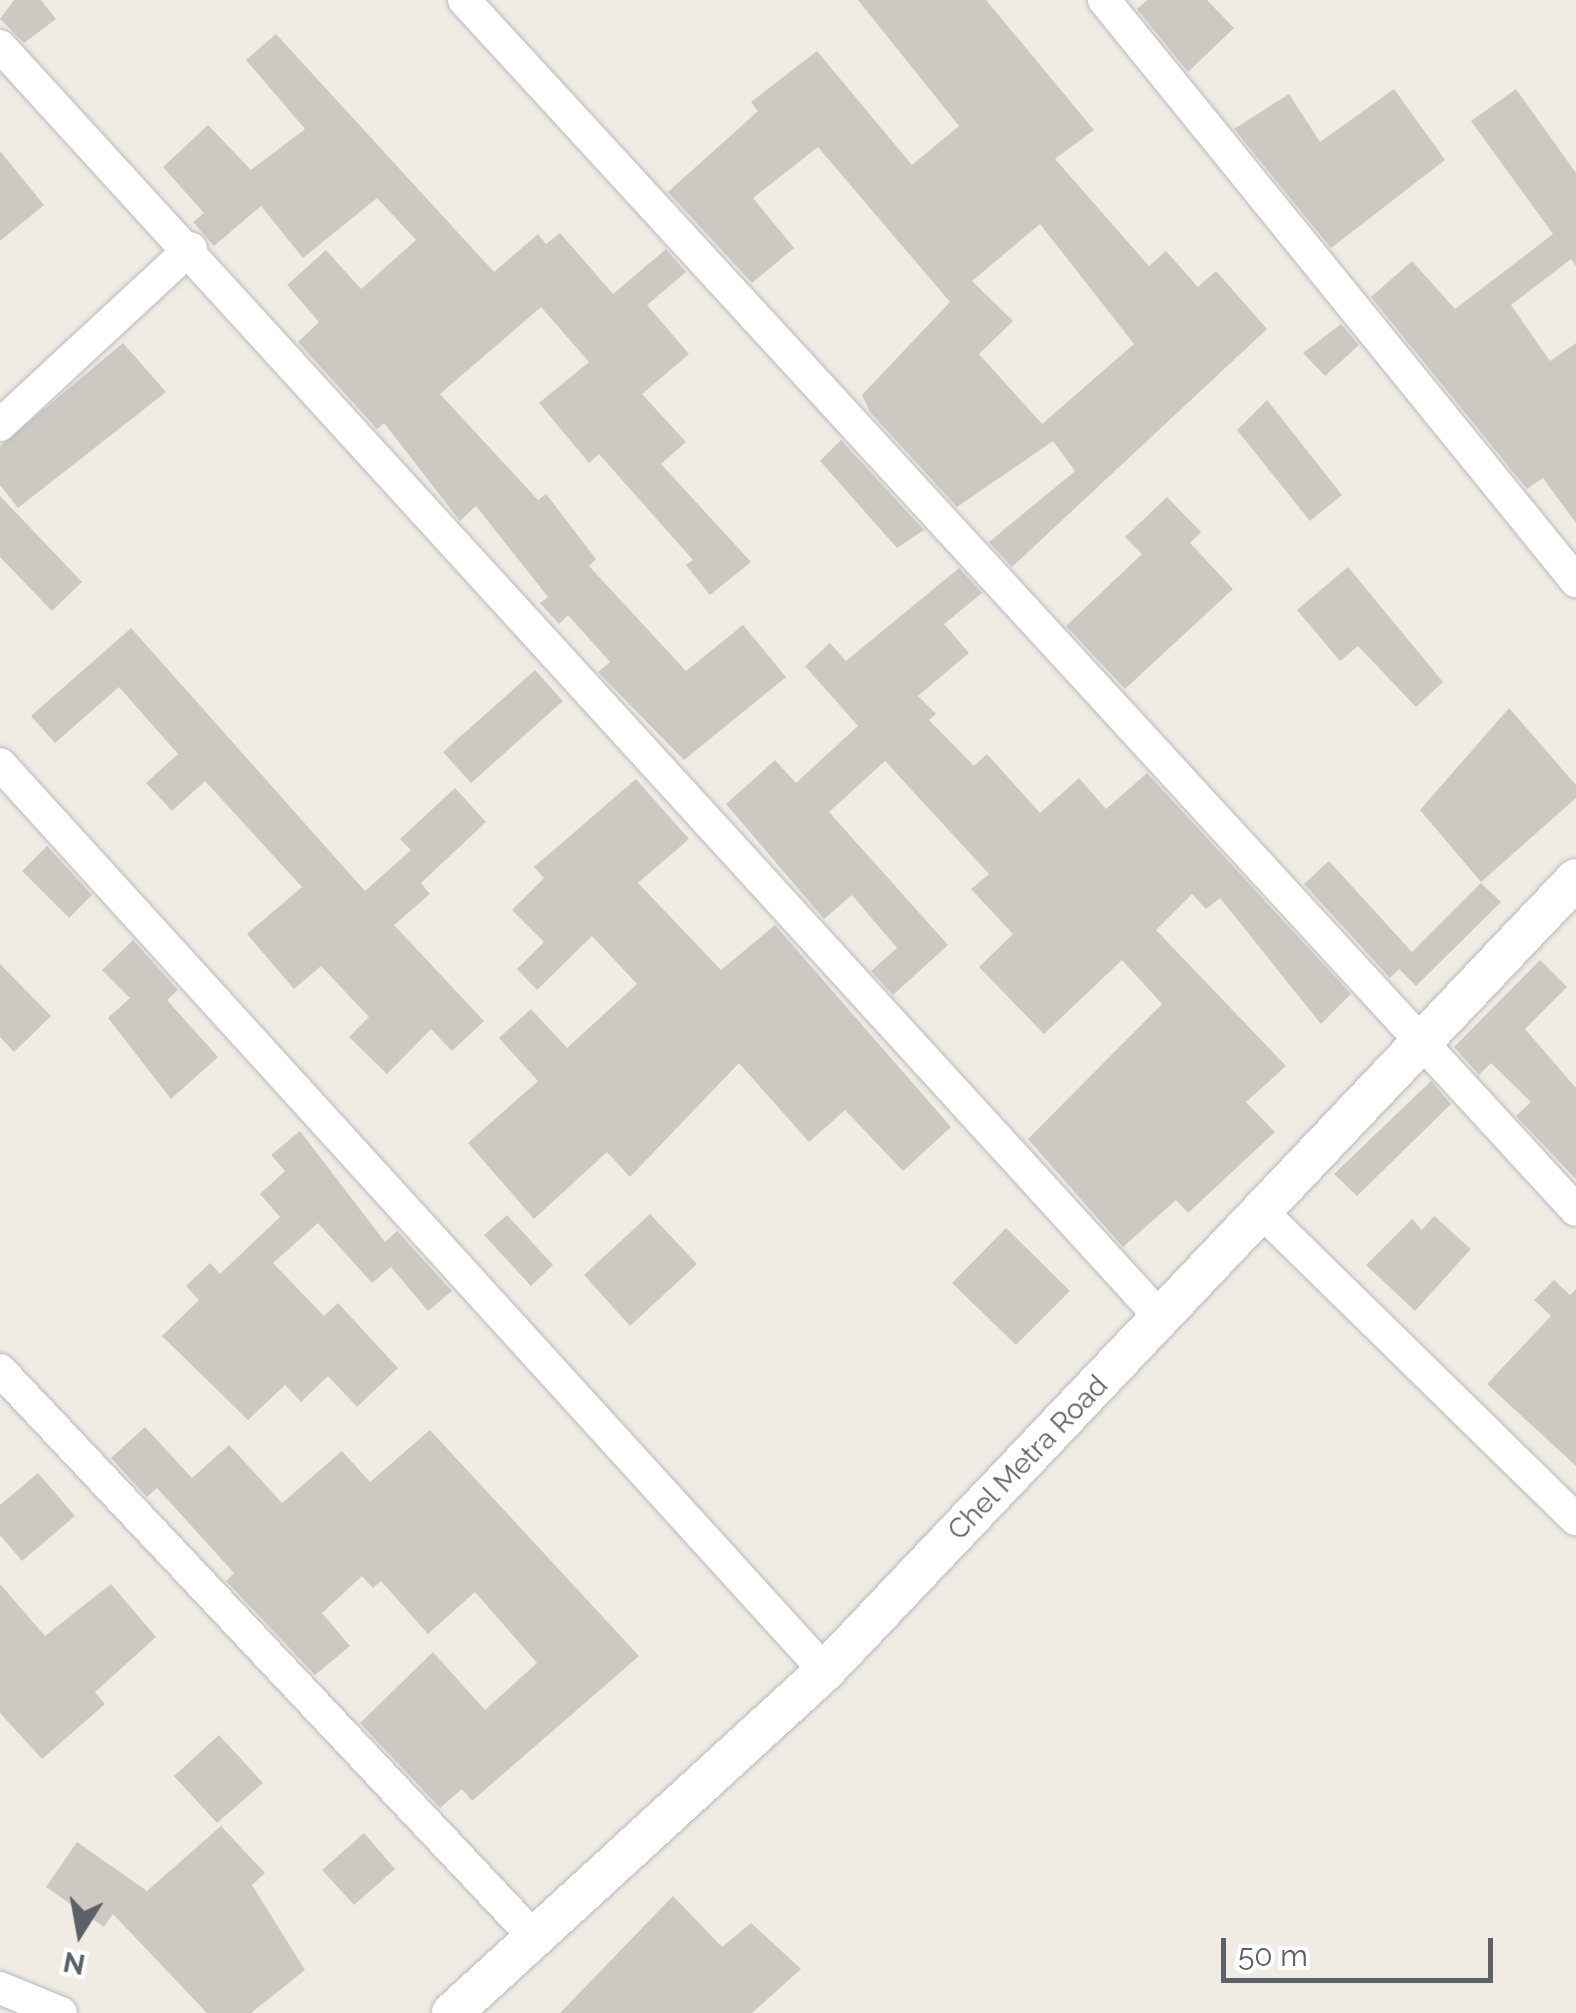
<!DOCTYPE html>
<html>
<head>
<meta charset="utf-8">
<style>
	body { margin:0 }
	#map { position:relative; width:1576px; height:2013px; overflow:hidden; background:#f0ece3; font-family:Raleway,sans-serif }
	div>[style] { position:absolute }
	.building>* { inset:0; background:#cdc9c2 }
	.roads { filter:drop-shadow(0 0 2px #b6bbbf) drop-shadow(0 0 2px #b6bbbf) }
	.minor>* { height:32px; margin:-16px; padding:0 16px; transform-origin:16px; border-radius:16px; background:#fff }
	.tertiary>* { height:40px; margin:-20px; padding:0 20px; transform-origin:20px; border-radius:20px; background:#fff }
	span { translate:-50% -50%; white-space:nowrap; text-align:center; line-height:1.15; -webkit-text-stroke:8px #fff; paint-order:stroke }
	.street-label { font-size:28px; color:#5b6166 }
	.north { position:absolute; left:30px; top:1883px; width:100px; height:100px; -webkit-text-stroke:8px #fff; paint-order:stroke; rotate:191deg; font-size:28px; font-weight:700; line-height:40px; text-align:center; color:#5b6166 }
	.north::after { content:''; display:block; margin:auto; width:35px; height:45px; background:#5b6166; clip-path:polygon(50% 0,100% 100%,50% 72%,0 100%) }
	.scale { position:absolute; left:1221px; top:1938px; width:272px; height:45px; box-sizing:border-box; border:5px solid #5b6166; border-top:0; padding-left:12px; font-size:30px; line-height:35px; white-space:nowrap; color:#5b6166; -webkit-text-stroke:8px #fff; paint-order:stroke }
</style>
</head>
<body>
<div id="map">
	<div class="building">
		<div style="clip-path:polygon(14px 0,41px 0,56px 19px,24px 43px,0 19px)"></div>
		<div style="clip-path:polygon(evenodd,858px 0,986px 0,1094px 130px,1055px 159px,1149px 266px,1166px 251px,1198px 287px,1216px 271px,1267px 329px,1012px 567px,989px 542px,1075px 471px,1053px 441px,957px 507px,870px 412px,862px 395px,950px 302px,818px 147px,753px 198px,794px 248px,752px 283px,668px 192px,758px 111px,751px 102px,817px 51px,912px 165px,959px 126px,858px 0,1040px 224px,1134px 344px,1042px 424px,979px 354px,1013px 321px,972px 281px,1040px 224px)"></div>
		<div style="clip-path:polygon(1147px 0,1207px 0,1234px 28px,1188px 72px,1137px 9px)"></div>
		<div style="clip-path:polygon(276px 34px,494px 272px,538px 234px,546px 244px,560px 233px,613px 294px,666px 249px,686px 272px,647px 305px,689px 354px,642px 394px,686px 442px,661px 464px,751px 562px,710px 595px,686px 565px,693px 560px,599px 454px,589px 463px,539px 403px,589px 362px,541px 307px,440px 394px,538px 500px,546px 494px,596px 559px,589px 566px,686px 671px,743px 625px,786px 677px,684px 760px,598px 672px,610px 662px,568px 615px,559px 624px,540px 603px,548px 597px,476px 506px,460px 521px,384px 423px,377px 429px,298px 342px,319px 322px,287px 285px,326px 250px,361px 289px,416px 240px,377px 198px,303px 258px,261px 206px,214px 246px,193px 222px,204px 213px,163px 167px,208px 125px,251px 170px,305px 129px,246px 60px)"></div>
		<div style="clip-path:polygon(1394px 89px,1445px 160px,1331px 248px,1234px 129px,1289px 94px,1320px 142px)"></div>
		<div style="clip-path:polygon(1516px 89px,1576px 173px,1576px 266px,1571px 259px,1511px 305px,1550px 361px,1576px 343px,1576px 523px,1543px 478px,1527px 489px,1371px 297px,1412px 261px,1455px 309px,1553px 234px,1471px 121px)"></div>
		<div style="clip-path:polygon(0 151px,44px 205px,0 241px)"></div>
		<div style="clip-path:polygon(1341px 324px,1359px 345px,1325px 376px,1303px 353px)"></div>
		<div style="clip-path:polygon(123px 343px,166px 392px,18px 508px,0 485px,0 446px)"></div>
		<div style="clip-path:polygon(1267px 400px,1342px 495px,1310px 521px,1237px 430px)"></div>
		<div style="clip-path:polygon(841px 440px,924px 530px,897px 548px,820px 461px)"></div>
		<div style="clip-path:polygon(0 496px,82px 582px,52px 611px,0 557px)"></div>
		<div style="clip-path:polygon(1167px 497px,1201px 532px,1190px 543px,1233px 589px,1125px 689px,1066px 626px,1142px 554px,1125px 537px)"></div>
		<div style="clip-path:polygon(1348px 567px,1443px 682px,1416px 707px,1358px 646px,1340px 661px,1297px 610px)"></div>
		<div style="clip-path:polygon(959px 568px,982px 593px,944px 624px,969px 653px,918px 696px,936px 714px,929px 720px,974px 766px,987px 754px,1040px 813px,1079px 778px,1106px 809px,1147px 773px,1351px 994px,1321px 1024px,1220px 898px,1206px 909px,1192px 894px,1156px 930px,1286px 1066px,1246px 1102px,1275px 1132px,1188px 1213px,1176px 1200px,1123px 1247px,1028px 1139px,1162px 1004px,1122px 960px,1044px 1034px,979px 967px,1013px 934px,971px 889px,989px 874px,885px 761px,829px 812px,948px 945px,893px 995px,871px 971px,897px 948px,852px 895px,824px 919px,726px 804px,775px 760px,796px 783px,858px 726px,805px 666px,830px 643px,846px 661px)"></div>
		<div style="clip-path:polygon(131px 628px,365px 891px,411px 850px,400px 839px,455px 788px,486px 822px,421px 883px,430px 894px,394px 925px,484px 1021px,452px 1051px,431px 1029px,387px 1074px,349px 1037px,369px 1017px,321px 966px,294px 989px,247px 934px,302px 887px,205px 781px,172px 811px,146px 783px,178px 754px,119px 687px,55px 743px,31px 716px)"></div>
		<div style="clip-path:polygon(535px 670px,563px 701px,471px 783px,443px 752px)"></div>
		<div style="clip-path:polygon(1509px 708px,1576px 785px,1576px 798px,1481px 882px,1420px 810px)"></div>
		<div style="clip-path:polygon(636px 779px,689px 839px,638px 883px,721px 970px,775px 925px,951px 1127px,903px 1171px,845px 1110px,809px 1142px,739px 1063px,630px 1177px,607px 1152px,534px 1219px,468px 1143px,538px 1081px,499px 1038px,531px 1009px,567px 1048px,637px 984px,592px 936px,537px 990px,517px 969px,544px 942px,512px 910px,544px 878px,534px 867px)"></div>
		<div style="clip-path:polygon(47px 846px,92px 895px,69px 918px,22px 871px)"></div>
		<div style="clip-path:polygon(1329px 861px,1412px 952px,1481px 883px,1501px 902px,1416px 986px,1399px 969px,1390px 978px,1304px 884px)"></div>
		<div style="clip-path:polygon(133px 940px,178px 990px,167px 1000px,218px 1057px,171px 1099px,108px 1018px,130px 998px,102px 970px)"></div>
		<div style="clip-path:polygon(1540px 960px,1567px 987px,1525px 1029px,1576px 1088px,1576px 1179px,1516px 1116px,1531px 1102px,1491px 1063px,1479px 1075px,1454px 1047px)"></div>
		<div style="clip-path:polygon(0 964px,51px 1016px,14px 1052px,0 1037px)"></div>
		<div style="clip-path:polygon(1431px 1081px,1451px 1104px,1357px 1196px,1334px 1174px)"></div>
		<div style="clip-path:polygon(300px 1131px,385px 1242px,397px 1231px,452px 1291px,428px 1311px,391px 1267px,372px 1283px,318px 1223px,273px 1263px,324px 1316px,338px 1303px,398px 1368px,357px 1407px,328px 1376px,301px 1402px,285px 1385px,248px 1420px,162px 1336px,199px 1300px,186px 1286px,210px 1263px,220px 1274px,280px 1217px,260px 1194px,285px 1171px,271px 1155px)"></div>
		<div style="clip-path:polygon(650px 1214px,697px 1264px,630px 1326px,584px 1275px)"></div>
		<div style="clip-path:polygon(507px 1215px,553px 1265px,531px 1286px,484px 1235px)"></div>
		<div style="clip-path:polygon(1434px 1216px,1471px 1249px,1415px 1311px,1366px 1265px,1412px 1219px,1422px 1230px)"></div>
		<div style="clip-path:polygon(1006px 1228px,1070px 1291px,1016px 1345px,952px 1283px)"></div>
		<div style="clip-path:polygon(1554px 1280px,1570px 1295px,1576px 1289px,1576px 1466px,1487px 1384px,1551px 1316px,1534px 1300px)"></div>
		<div style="clip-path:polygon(145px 1427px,192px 1478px,229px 1445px,282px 1503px,342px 1451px,370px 1482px,430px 1430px,639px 1656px,472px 1801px,462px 1789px,440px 1808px,360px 1723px,433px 1652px,485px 1710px,537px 1663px,475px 1592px,428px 1634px,381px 1581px,373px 1588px,362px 1576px,322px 1613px,350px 1646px,315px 1675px,226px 1581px,234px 1573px,157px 1488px,147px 1497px,111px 1458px)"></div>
		<div style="clip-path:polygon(38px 1473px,75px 1516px,22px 1561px,0 1535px,0 1505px)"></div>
		<div style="clip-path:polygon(0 1584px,45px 1636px,111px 1584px,156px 1637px,95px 1692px,105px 1704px,42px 1759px,0 1713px)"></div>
		<div style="clip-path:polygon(219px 1735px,263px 1783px,217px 1823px,174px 1776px)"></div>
		<div style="clip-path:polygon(221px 1826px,265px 1873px,252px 1885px,305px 1970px,251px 2013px,207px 2013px,113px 1914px,104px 1927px,46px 1887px,77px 1842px,147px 1891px)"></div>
		<div style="clip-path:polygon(364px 1833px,395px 1869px,354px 1905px,322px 1870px)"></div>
		<div style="clip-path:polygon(673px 1896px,722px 1947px,751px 1923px,801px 1969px,752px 2013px,560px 2013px)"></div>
	</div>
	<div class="roads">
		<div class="minor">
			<div style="left:464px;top:0;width:1643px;rotate:47.42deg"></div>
			<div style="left:1104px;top:0;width:749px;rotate:50.91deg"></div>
			<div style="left:0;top:46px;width:1722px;rotate:47.61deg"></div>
			<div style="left:0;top:425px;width:260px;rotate:-42.8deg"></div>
			<div style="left:0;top:764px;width:1226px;rotate:47.71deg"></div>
			<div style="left:1262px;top:1212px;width:439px;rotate:44.4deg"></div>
			<div style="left:0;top:1370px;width:777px;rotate:46.72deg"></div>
			<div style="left:0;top:1988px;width:66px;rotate:22.3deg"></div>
		</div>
		<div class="tertiary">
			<div style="left:452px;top:2013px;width:506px;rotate:-42.52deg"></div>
			<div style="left:825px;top:1671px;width:1091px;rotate:-46.52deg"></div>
		</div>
	</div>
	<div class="street-label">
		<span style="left:1028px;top:1458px;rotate:-46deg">Chel Metra Road</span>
	</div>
	<div class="north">N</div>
	<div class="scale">50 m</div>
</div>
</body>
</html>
